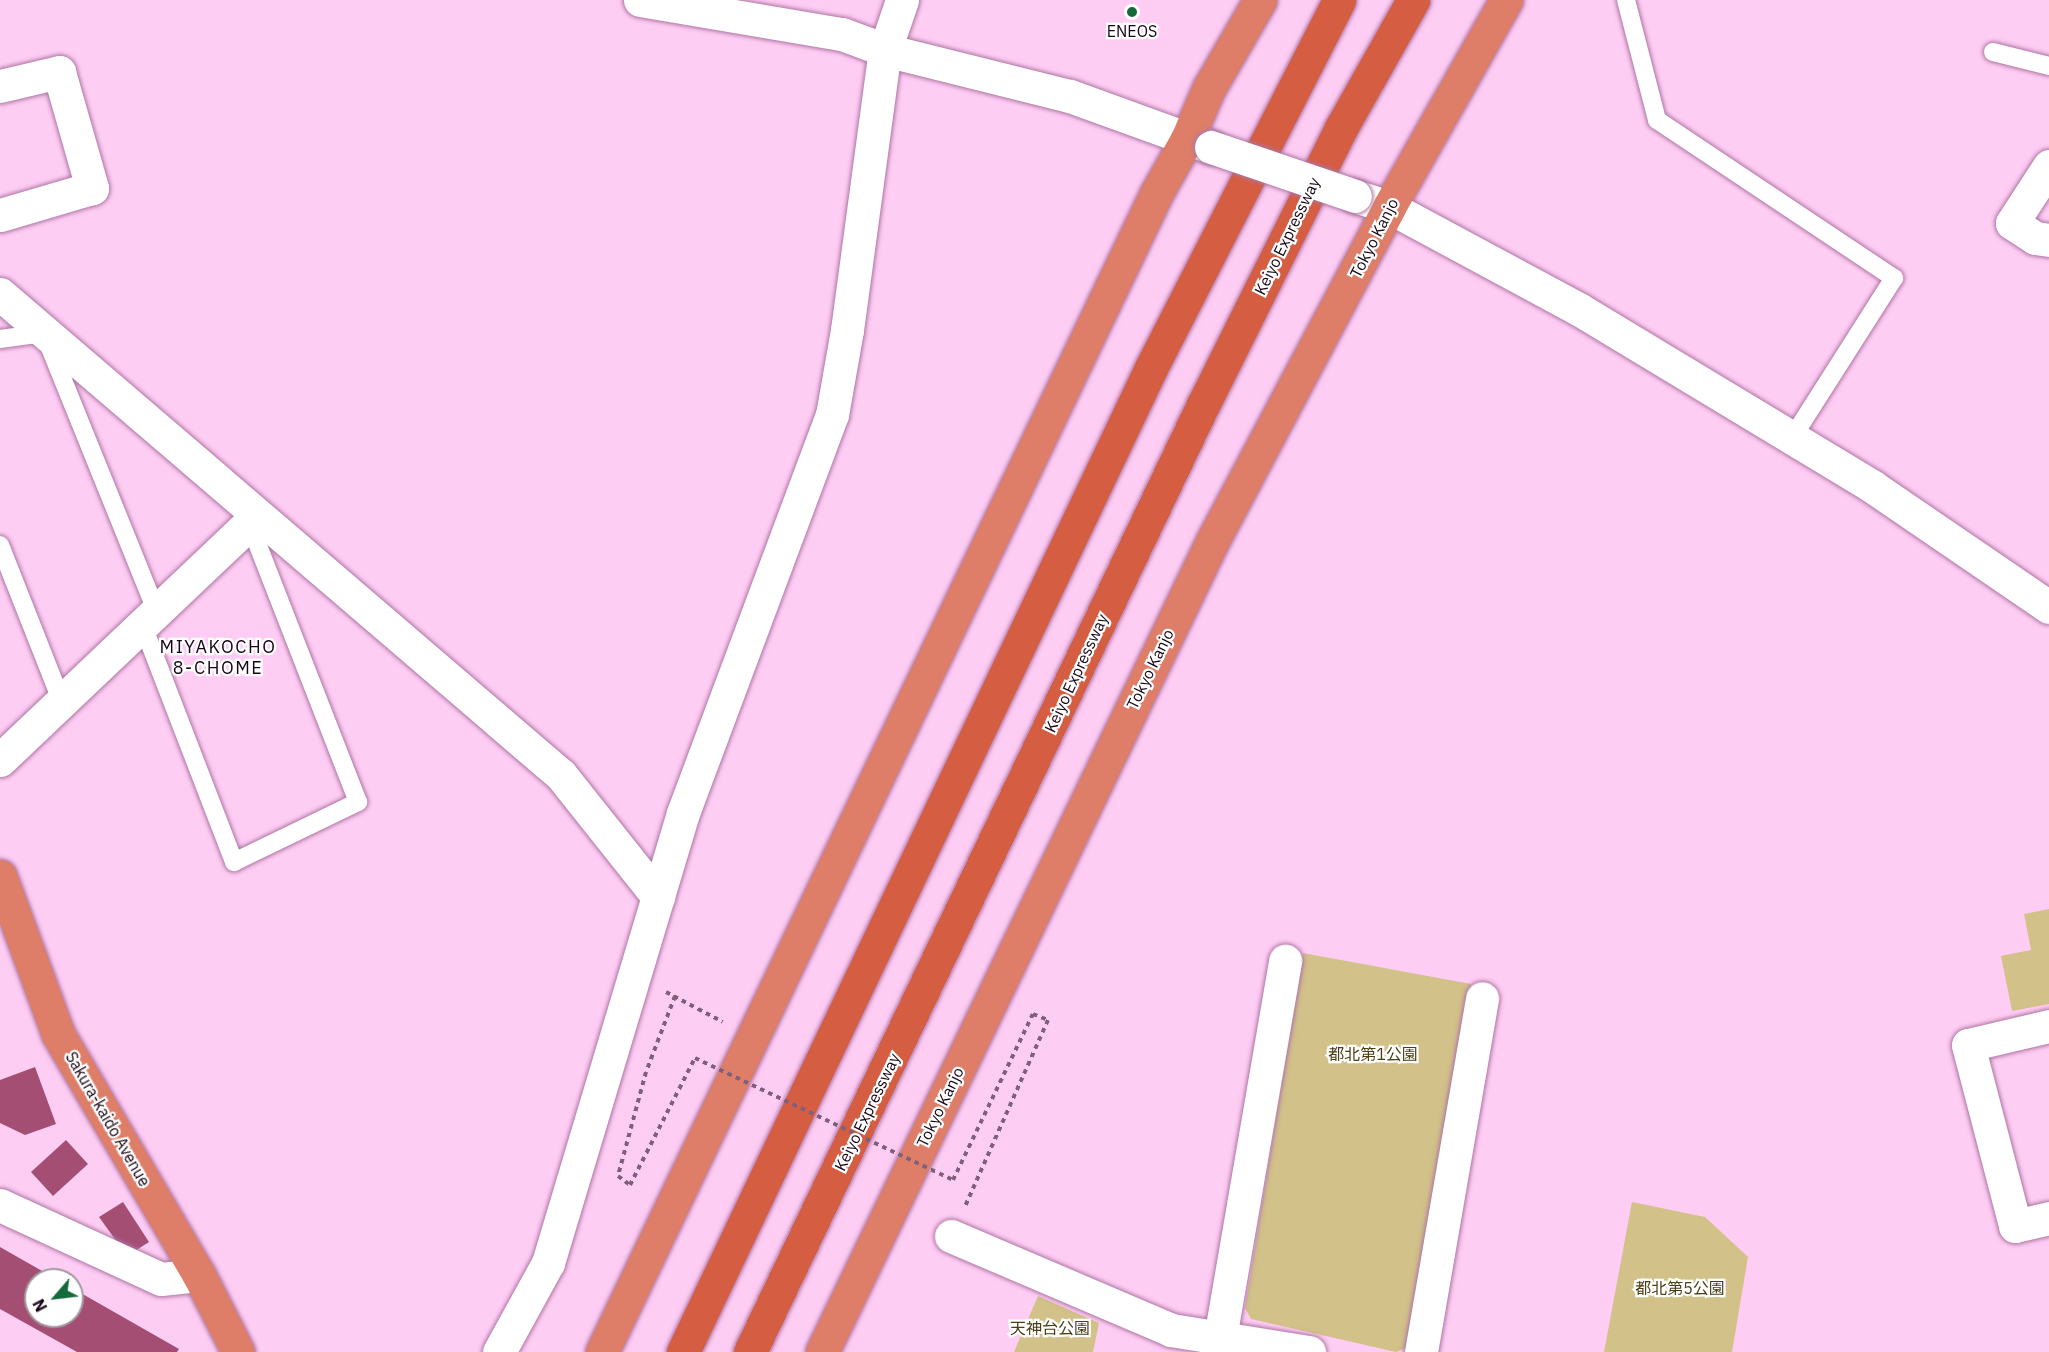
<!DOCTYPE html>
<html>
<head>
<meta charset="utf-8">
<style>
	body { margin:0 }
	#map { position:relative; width:2049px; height:1352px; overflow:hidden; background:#fecdf4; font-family:"IBM Plex Sans","Noto Sans JP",sans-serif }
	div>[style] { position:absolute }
	.green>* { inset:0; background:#d2c189 }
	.building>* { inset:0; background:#a44e74 }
	.path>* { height:4px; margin-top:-2px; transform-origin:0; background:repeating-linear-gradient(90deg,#7f5f79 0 4.5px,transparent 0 9px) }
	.roads { filter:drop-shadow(0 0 2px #ae75a3) drop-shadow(0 0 2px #ae75a3) }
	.service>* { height:18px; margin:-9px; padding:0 9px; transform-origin:9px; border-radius:9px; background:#fff }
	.minor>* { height:33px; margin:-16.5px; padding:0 16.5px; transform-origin:16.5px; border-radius:16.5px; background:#fff }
	.tertiary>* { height:33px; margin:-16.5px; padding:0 16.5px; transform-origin:16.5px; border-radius:16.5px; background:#fff }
	.trunk>* { height:33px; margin:-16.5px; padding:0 16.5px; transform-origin:16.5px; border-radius:16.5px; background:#de7e68 }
	.motorway>* { height:33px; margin:-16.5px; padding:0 16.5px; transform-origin:16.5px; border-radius:16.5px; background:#d55d42 }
	.path-bridge>* { height:4px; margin-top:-2px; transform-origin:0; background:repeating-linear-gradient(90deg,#7f5f79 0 4.5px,transparent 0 9px) }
	.bridges { filter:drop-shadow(0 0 2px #ae75a3) drop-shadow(0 0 2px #ae75a3) }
	.tertiary-bridge>* { height:33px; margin:-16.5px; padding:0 16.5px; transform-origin:16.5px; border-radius:16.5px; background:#fff }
	.dots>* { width:16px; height:16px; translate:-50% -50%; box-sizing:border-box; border:3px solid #fff; border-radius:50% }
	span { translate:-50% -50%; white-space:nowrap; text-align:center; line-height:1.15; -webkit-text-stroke:4.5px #fff; paint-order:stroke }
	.poi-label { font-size:16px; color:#170414 }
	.street-label { font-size:16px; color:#170414 }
	.park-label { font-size:16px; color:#493e14 }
	.neighbourhood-label { font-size:18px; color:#170414; letter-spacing:1.5px }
	.north { position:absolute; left:24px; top:1268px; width:60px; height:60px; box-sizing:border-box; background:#fff; border:2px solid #a29ba1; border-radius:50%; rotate:242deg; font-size:16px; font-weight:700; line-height:24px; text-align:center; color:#170414 }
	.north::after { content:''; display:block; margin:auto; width:21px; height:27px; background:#156a3c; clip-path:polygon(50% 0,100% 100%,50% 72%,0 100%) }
</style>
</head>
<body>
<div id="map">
	<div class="green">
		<div style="clip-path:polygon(2049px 909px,2049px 1004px,2012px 1011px,2001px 956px,2031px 950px,2024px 914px)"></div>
		<div style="clip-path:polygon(1303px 953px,1471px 984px,1406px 1348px,1396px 1352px,1251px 1319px,1245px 1308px)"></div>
		<div style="clip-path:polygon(1632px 1202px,1705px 1217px,1748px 1257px,1732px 1352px,1604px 1352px)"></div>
		<div style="clip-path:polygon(1038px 1296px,1099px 1323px,1093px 1352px,1014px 1352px)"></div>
	</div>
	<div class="building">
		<div style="clip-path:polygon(35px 1067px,56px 1124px,25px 1135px,0 1123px,0 1080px)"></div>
		<div style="clip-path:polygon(66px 1140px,88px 1164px,53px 1196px,31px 1172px)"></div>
		<div style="clip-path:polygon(123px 1202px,149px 1242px,127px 1256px,99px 1217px)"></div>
		<div style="clip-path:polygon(0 1247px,58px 1280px,36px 1280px,36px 1316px,72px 1316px,72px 1288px,179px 1349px,177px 1352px,77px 1352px,0 1309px)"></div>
	</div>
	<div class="path">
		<div style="left:666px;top:992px;width:64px;rotate:27.8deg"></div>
		<div style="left:675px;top:996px;width:81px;rotate:110.9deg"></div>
		<div style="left:646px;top:1072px;width:108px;rotate:105.1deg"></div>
		<div style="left:618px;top:1176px;width:15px;rotate:37deg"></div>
		<div style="left:630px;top:1185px;width:143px;rotate:-62.9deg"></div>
		<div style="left:953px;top:1180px;width:184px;rotate:-64.3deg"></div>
		<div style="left:1033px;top:1014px;width:16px;rotate:22deg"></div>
		<div style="left:1048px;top:1020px;width:204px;rotate:114deg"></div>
	</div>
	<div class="roads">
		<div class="service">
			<div style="left:1626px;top:0;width:124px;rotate:75.5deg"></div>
			<div style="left:1657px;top:120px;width:285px;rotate:33.7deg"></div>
			<div style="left:1894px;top:278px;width:190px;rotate:122.5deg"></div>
			<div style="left:1993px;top:52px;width:58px;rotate:14deg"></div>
			<div style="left:0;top:339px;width:44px;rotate:-7.8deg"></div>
			<div style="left:44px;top:333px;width:299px;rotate:68deg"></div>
			<div style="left:0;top:545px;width:169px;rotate:68.5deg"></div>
			<div style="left:143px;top:626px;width:253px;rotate:68.9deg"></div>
			<div style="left:234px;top:862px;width:138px;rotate:-25.8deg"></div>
			<div style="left:358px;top:802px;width:283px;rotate:-111.3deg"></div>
			<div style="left:255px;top:538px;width:21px;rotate:-87deg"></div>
		</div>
		<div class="minor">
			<div style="left:0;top:86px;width:61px;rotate:-13.3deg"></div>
			<div style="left:59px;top:72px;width:121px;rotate:74.1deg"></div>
			<div style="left:92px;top:188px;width:96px;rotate:163.6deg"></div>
			<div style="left:2049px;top:166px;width:68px;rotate:123deg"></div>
			<div style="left:2012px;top:223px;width:27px;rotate:33deg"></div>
			<div style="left:2035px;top:238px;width:14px;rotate:8deg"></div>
			<div style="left:0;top:294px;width:739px;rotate:40.61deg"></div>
			<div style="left:561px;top:775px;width:156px;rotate:51.5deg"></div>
			<div style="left:0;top:760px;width:354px;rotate:-43.5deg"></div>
			<div style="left:2049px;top:1026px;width:83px;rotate:166.8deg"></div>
			<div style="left:1968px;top:1045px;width:187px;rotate:75.4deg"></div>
			<div style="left:2015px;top:1226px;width:35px;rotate:-13deg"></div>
			<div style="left:0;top:1205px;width:177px;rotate:24.7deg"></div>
			<div style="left:161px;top:1279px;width:38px;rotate:-6deg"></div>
			<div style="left:951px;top:1236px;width:239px;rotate:23.1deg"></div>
			<div style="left:1171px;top:1330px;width:140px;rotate:9.1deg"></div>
			<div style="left:1220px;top:1338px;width:383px;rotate:-80.2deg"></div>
			<div style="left:499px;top:1352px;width:102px;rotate:-61.2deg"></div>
			<div style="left:548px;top:1263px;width:470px;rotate:-73.3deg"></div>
			<div style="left:683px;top:813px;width:425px;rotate:-69.5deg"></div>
			<div style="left:832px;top:415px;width:86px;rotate:-80deg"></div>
			<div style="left:847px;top:330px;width:283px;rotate:-82.3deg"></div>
			<div style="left:1421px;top:1352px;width:359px;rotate:-80.2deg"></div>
		</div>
		<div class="tertiary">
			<div style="left:640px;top:0;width:205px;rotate:9.6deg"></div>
			<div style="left:842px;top:34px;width:46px;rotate:20.4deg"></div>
			<div style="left:885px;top:50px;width:191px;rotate:14deg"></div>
			<div style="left:1070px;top:96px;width:150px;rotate:19.9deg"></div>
			<div style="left:885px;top:50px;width:53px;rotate:-71.2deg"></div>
			<div style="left:1355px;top:196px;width:36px;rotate:18deg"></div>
			<div style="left:1389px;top:207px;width:217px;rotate:28.3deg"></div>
			<div style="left:1580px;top:310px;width:342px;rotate:31.1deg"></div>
			<div style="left:1873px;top:487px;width:213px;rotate:34.3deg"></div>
		</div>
		<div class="trunk">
			<div style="left:0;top:876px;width:168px;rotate:69.8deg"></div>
			<div style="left:58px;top:1034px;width:279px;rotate:59.7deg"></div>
			<div style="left:199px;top:1275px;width:86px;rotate:63.1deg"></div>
			<div style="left:602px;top:1352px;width:1284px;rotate:-64.43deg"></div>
			<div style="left:1156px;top:194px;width:63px;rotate:-60.6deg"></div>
			<div style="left:1187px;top:139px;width:56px;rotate:-66.7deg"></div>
			<div style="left:1209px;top:88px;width:102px;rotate:-59.9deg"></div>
			<div style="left:822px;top:1352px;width:901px;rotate:-64.29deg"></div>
			<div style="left:1213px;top:540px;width:377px;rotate:-62.1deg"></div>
			<div style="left:1389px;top:207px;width:238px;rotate:-60.5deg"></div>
		</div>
		<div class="motorway">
			<div style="left:683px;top:1352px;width:1090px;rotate:-64.56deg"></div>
			<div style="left:1151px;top:368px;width:413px;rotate:-62.9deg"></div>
			<div style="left:750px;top:1352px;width:1050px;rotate:-64.44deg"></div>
			<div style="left:1203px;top:405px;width:309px;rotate:-63.5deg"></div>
			<div style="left:1341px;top:128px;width:147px;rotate:-60.6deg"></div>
		</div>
	</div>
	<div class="path-bridge">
		<div style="left:695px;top:1058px;width:285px;rotate:25.3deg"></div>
	</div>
	<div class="bridges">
		<div class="tertiary-bridge">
			<div style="left:1211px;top:147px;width:152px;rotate:18.8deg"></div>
		</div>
	</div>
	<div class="dots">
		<div style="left:1132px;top:12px;background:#156a3c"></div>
	</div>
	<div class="poi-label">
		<span style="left:1132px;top:31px">ENEOS</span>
	</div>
	<div class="street-label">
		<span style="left:1287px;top:236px;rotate:-64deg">Keiyo Expressway</span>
		<span style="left:1374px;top:238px;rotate:-63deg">Tokyo Kanjo</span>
		<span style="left:1150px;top:669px;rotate:-64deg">Tokyo Kanjo</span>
		<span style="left:1076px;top:673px;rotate:-65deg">Keiyo Expressway</span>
		<span style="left:940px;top:1107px;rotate:-64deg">Tokyo Kanjo</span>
		<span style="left:867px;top:1112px;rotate:-64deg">Keiyo Expressway</span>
		<span style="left:108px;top:1119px;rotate:60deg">Sakura-kaido Avenue</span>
	</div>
	<div class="park-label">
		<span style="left:1373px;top:1054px">都北第1公園</span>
		<span style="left:1680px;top:1288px">都北第5公園</span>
		<span style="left:1050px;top:1328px">天神台公園</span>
	</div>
	<div class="neighbourhood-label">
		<span style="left:218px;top:658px">MIYAKOCHO<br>8-CHOME</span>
	</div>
	<div class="north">N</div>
</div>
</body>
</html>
